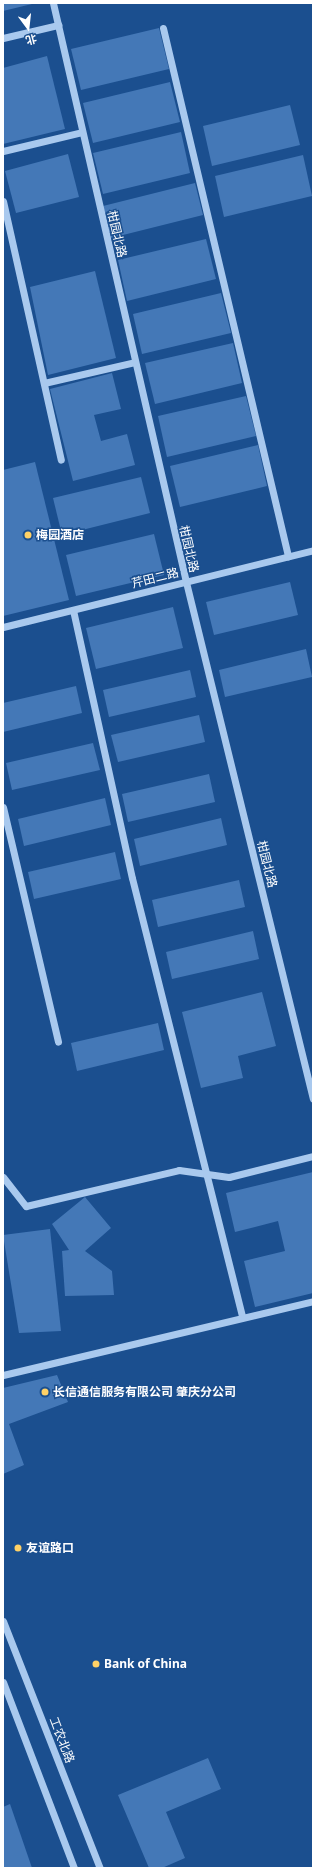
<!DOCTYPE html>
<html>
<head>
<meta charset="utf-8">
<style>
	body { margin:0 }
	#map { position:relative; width:316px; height:1871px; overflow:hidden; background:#1b4f8f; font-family:"Noto Sans","Noto Sans SC",sans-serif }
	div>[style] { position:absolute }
	.building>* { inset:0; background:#4478b7 }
	.minor>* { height:7px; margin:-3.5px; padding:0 3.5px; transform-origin:3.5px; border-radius:3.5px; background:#a9c9ee }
	.dots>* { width:11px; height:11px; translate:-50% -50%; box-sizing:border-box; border:2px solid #1b4f8f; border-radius:50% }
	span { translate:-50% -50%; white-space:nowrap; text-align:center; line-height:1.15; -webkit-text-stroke:3px #1b4f8f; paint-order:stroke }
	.street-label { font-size:12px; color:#fff }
	.poi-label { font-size:12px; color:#fff; font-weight:700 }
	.left { translate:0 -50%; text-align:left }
	.frame { position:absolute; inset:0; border:4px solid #fff; pointer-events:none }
	.north { position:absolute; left:8px; top:8px; width:40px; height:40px; -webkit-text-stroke:3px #1b4f8f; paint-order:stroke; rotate:165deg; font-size:11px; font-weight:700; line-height:16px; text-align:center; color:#fff }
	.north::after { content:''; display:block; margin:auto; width:14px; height:18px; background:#fff; clip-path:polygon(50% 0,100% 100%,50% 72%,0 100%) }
</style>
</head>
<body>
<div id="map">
	<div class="building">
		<div style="clip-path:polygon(3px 3px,31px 3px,32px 4px,3px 11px)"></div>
		<div style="clip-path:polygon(159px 28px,169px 69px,81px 90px,71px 49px)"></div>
		<div style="clip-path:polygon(47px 56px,65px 129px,3px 144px,3px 68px)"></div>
		<div style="clip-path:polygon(170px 82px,180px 122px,93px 143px,83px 103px)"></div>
		<div style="clip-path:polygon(290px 105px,300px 145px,212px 166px,203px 126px)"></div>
		<div style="clip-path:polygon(181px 132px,190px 173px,103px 194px,93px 153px)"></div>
		<div style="clip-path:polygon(68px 154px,79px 197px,16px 213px,5px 171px)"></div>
		<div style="clip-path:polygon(303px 155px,312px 196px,224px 217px,215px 176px)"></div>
		<div style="clip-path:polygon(195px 183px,203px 215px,111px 238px,103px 206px)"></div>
		<div style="clip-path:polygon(206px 239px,216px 279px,127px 301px,118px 260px)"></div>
		<div style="clip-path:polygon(95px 271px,116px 358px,48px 375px,30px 287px)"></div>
		<div style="clip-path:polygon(221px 293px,231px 333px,142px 354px,133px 314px)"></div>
		<div style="clip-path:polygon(233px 343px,242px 383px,155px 404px,145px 363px)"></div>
		<div style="clip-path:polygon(112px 373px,121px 409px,94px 415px,101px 441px,127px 434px,135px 465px,73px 481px,50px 389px)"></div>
		<div style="clip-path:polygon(246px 396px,256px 436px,167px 457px,158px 416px)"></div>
		<div style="clip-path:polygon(258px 445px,267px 486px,180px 507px,170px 466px)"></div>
		<div style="clip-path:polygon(35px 462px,69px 600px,3px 616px,3px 470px)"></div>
		<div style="clip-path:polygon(141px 477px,150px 513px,62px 535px,53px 498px)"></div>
		<div style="clip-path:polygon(154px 534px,164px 575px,76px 596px,66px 555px)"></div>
		<div style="clip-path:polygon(290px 582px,298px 615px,214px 635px,206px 602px)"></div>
		<div style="clip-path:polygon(173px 607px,183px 648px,96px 669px,86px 628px)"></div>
		<div style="clip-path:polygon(306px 649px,312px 677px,225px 697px,219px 670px)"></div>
		<div style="clip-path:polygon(190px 670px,196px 697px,109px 717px,103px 690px)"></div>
		<div style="clip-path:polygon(76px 686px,82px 713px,3px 732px,3px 703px)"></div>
		<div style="clip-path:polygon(199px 715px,205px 742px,118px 762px,111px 735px)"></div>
		<div style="clip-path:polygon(93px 743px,100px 770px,12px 790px,6px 763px)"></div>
		<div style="clip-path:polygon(209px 774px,215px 802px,128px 822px,122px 794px)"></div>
		<div style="clip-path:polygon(105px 798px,111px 825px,24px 846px,18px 819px)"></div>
		<div style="clip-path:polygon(221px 818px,227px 845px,140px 866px,134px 839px)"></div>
		<div style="clip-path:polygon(115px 852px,121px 879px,34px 899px,28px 872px)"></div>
		<div style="clip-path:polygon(239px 880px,245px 907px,158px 927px,152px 900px)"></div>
		<div style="clip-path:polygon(253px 931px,259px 959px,172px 979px,166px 952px)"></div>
		<div style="clip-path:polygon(262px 992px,276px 1046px,238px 1056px,243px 1078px,201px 1088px,182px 1012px)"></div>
		<div style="clip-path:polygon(158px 1023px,164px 1050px,77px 1071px,71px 1043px)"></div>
		<div style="clip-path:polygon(313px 1172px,313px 1293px,255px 1307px,244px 1261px,285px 1251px,278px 1221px,235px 1232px,226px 1193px)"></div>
		<div style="clip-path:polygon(85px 1197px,111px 1228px,85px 1251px,112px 1271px,114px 1295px,65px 1296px,62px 1251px,69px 1250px,52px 1224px)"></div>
		<div style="clip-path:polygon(50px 1229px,61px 1331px,19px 1333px,3px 1235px)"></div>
		<div style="clip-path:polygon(57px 1375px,68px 1402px,9px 1424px,24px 1465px,3px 1474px,3px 1388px)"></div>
		<div style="clip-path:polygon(208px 1758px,221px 1789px,166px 1812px,185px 1858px,162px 1868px,149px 1868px,118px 1795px)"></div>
		<div style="clip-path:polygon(10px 1804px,32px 1868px,3px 1868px,3px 1807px)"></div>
	</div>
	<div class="minor">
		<div style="left:53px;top:3px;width:594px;rotate:77.06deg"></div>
		<div style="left:186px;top:582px;width:532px;rotate:76.2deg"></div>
		<div style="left:163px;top:28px;width:543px;rotate:76.68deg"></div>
		<div style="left:3px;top:38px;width:57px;rotate:-13.3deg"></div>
		<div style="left:3px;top:151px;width:81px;rotate:-13.5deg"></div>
		<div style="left:3px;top:201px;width:265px;rotate:77.4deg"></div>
		<div style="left:44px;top:383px;width:93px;rotate:-13deg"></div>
		<div style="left:73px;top:610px;width:274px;rotate:77.6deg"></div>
		<div style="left:132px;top:878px;width:453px;rotate:75.9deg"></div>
		<div style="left:3px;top:627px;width:319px;rotate:-13.9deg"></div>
		<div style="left:3px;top:807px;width:241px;rotate:76.8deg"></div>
		<div style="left:3px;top:1177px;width:37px;rotate:52deg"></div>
		<div style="left:26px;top:1206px;width:157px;rotate:-13.2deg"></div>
		<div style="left:179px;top:1170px;width:50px;rotate:8deg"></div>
		<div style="left:229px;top:1177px;width:87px;rotate:-14deg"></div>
		<div style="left:3px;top:1375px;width:319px;rotate:-13.4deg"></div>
		<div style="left:3px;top:1621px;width:265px;rotate:68.6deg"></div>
		<div style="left:3px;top:1682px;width:199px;rotate:69.1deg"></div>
	</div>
	<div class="dots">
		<div style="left:28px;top:535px;background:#ffd166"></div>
		<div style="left:45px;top:1392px;background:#ffd166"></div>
		<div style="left:18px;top:1548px;background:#ffd166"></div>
		<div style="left:96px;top:1664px;background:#ffd166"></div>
	</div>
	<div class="street-label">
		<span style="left:117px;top:234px;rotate:77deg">柑园北路</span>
		<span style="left:189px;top:549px;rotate:77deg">柑园北路</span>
		<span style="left:155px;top:578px;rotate:-14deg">芹田二路</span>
		<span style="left:267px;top:864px;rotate:76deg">柑园北路</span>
		<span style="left:62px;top:1740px;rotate:69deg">工农北路</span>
	</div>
	<div class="poi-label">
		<span class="left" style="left:36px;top:535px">梅园酒店</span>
		<span class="left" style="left:53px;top:1392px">长信通信服务有限公司 肇庆分公司</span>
		<span class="left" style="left:26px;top:1548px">友谊路口</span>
		<span class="left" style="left:104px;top:1664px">Bank of China</span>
	</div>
	<div class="frame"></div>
	<div class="north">北</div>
</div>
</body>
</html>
